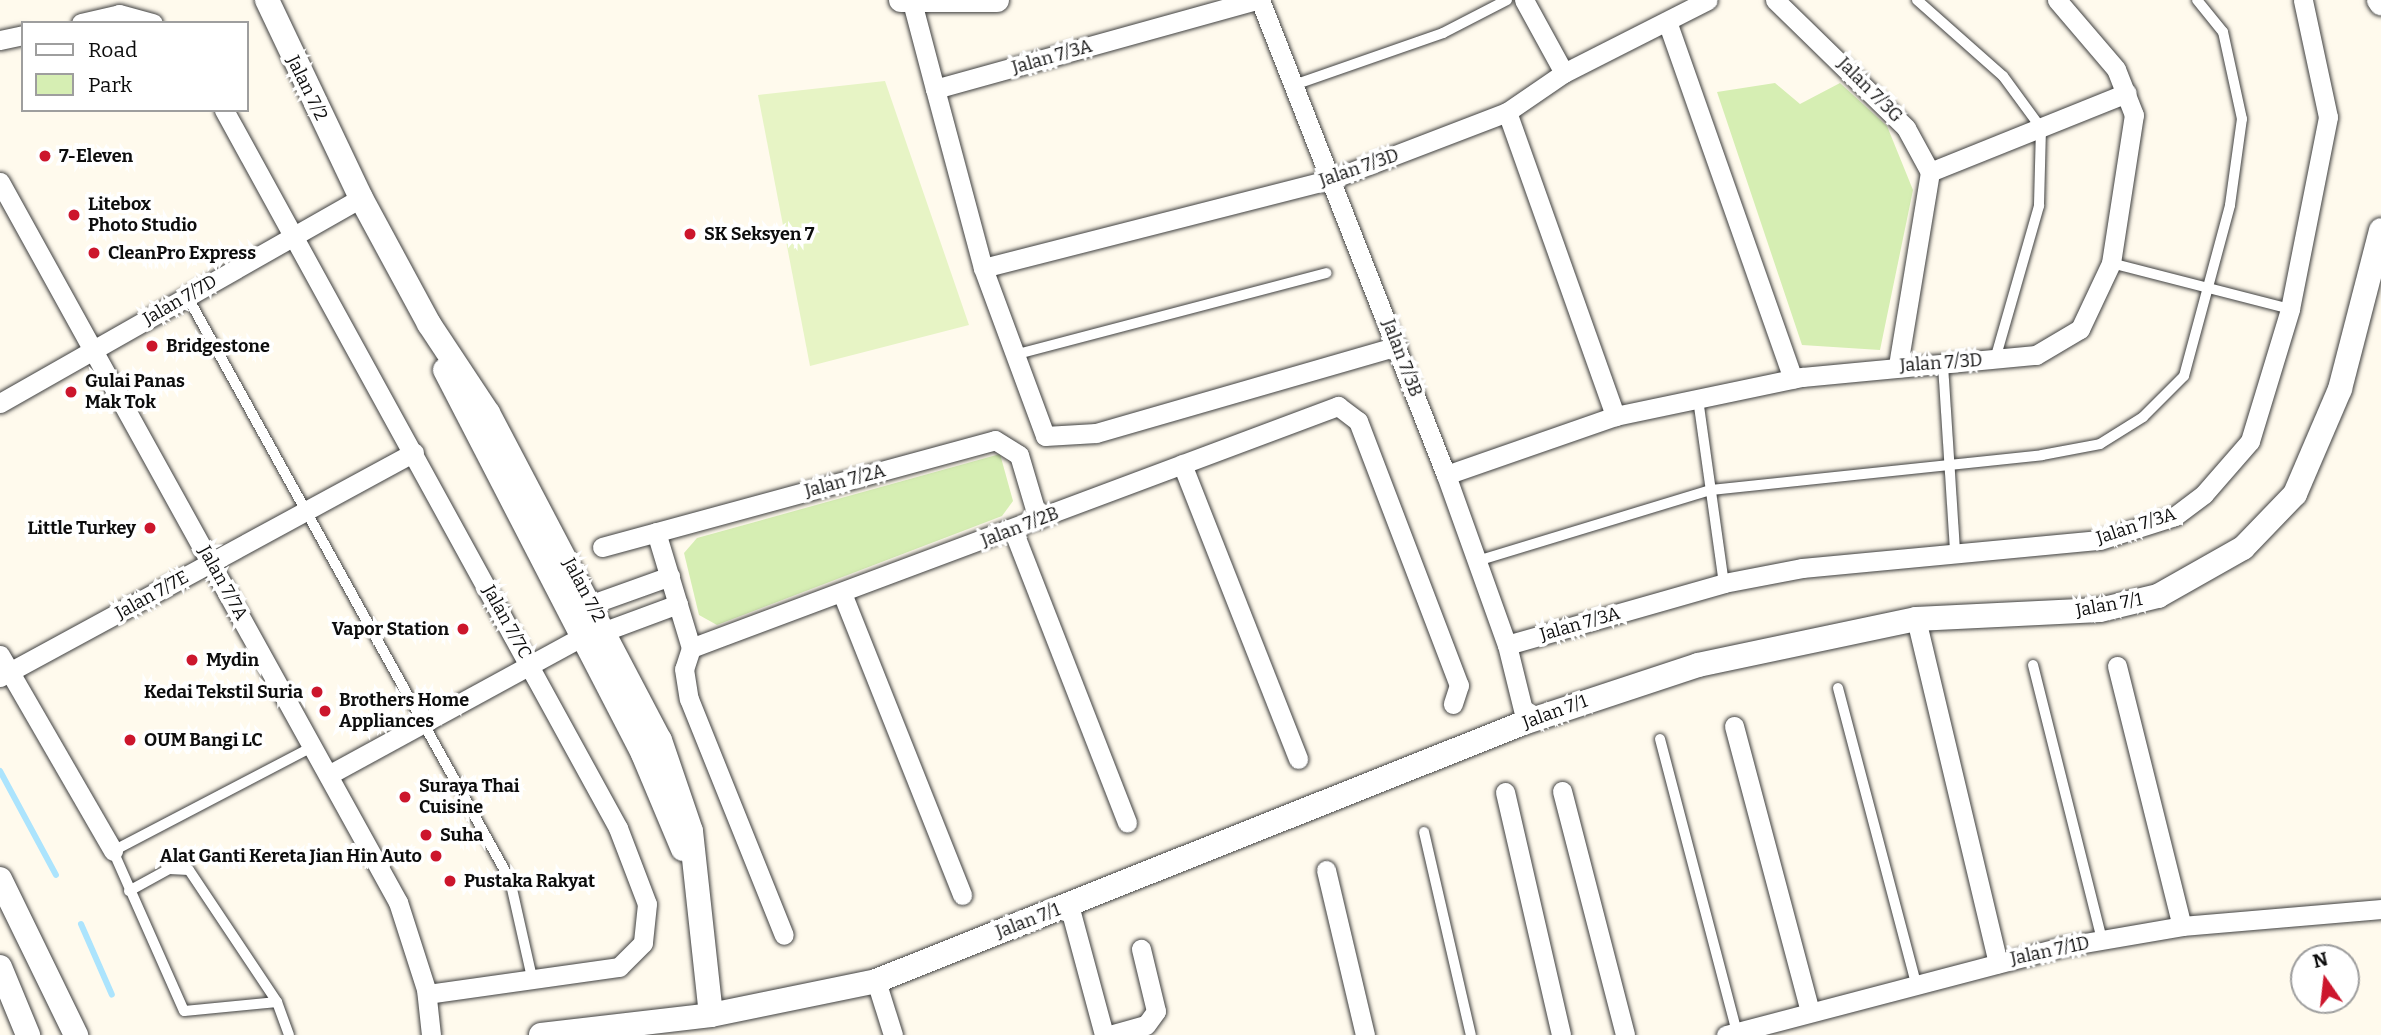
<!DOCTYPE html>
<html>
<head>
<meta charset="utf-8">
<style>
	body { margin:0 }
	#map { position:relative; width:2381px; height:1035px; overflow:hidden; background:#fffaed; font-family:Bitter,serif }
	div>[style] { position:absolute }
	.green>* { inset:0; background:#d6eeb3 }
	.pitch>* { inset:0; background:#e7f4c5 }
	.stream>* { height:6px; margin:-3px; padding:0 3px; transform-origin:3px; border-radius:3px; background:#ace4fd }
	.roads { filter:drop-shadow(0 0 2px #404040) drop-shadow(0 0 2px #404040) }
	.service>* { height:10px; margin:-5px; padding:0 5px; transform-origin:5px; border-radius:5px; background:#fff }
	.minor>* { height:19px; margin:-9.5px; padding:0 9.5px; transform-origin:9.5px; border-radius:9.5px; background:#fff }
	.tertiary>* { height:24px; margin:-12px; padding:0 12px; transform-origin:12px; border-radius:12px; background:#fff }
	.dots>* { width:19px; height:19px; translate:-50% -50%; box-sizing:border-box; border:4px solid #fff; border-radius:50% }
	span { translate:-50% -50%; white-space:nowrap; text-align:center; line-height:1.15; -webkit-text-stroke:7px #fff; paint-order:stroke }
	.street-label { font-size:18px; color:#0d0d0d }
	.poi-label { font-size:18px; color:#0d0d0d; font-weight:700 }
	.left { translate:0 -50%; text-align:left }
	.right { translate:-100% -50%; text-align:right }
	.legend { position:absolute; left:21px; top:21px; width:228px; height:91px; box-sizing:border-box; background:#fff; border:2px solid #9e9e9e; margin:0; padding:9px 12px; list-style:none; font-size:21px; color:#0d0d0d }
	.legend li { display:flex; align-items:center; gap:14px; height:35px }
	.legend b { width:35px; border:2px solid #9e9e9e }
	.north { position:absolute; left:2290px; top:944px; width:70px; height:70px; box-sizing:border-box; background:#fff; border:2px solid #9e9e9e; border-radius:50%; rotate:346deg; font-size:19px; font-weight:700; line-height:28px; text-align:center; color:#0d0d0d }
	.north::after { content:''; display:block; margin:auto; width:24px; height:32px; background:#cc162c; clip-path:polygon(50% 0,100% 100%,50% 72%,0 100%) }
</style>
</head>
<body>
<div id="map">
	<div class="green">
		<div style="clip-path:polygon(1775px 83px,1800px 104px,1840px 83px,1887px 126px,1913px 190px,1880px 350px,1802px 345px,1717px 92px)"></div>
		<div style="clip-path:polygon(1000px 454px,1013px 501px,1002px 516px,717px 625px,699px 615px,684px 553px,697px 538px)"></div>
	</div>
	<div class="pitch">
		<div style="clip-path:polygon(885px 81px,969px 325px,810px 366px,758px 95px)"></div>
	</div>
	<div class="stream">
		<div style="left:0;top:771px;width:118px;rotate:61.7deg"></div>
		<div style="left:81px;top:924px;width:77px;rotate:66.4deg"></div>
	</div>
	<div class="roads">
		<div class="service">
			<div style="left:1917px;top:0;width:115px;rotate:41.5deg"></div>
			<div style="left:2003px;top:76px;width:64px;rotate:53.8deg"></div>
			<div style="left:2041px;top:128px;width:78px;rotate:91.5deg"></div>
			<div style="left:2039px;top:206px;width:159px;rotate:106deg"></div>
			<div style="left:1294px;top:85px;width:158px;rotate:-19.2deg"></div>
			<div style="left:1443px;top:33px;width:72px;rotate:-27.3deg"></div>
			<div style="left:2111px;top:263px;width:185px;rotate:14.4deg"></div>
			<div style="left:187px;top:296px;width:667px;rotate:61.05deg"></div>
			<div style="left:510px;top:880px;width:105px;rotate:77.3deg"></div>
			<div style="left:1014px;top:355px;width:323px;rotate:-14.7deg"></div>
			<div style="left:1943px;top:365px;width:187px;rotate:86.3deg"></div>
			<div style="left:1698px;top:399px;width:186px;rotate:82deg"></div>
			<div style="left:1477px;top:561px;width:245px;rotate:-16.9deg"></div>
			<div style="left:1711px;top:490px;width:333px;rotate:-6deg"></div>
			<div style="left:2042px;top:455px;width:59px;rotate:-10.7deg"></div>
			<div style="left:2100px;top:444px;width:51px;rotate:-32.1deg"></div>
			<div style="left:2143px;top:417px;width:58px;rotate:-45deg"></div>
			<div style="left:2184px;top:376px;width:177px;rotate:-74.9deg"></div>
			<div style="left:2230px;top:205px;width:87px;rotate:-82.1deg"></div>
			<div style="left:2242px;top:119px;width:89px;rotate:-102.3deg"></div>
			<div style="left:2223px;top:32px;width:41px;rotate:-129.1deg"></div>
			<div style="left:2033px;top:665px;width:284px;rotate:75.9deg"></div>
			<div style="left:1838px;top:688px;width:306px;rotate:75.2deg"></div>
			<div style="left:1660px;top:739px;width:303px;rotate:75.3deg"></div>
			<div style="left:1424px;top:832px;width:208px;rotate:77deg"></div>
			<div style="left:129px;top:891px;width:46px;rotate:-28.8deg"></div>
			<div style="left:169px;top:869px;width:20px;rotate:3deg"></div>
			<div style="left:189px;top:870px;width:159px;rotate:56.3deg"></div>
			<div style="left:277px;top:1002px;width:35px;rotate:70deg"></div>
			<div style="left:277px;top:1002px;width:93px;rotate:174.5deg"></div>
			<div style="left:184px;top:1011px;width:175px;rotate:-113.9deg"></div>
			<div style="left:113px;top:851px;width:227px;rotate:-27.6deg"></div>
		</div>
		<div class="minor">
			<div style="left:1260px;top:0;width:510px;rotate:68.62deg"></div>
			<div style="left:1446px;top:475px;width:181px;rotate:70.3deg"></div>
			<div style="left:1507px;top:645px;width:79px;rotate:76.1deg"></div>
			<div style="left:1524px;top:0;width:83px;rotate:61.3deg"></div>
			<div style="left:1775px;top:0;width:183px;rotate:44.3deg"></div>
			<div style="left:1906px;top:128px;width:50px;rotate:61.4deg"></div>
			<div style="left:1930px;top:172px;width:196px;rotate:99.4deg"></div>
			<div style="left:912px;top:2px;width:90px;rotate:75.2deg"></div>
			<div style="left:935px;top:89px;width:334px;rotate:-15.5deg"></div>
			<div style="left:81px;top:23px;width:39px;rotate:-13deg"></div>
			<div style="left:119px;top:14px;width:35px;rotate:15deg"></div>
			<div style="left:1668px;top:24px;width:376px;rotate:70.6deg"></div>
			<div style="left:0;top:40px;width:24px;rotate:-12deg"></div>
			<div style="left:935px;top:89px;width:185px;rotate:75deg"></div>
			<div style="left:983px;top:268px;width:179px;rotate:69.7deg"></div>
			<div style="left:1045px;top:436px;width:51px;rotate:-3.4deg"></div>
			<div style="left:1096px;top:433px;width:313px;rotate:-16.1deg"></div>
			<div style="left:224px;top:110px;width:819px;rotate:61.24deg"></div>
			<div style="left:618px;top:828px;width:81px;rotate:69.1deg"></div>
			<div style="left:647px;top:904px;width:39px;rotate:96deg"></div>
			<div style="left:643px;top:943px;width:34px;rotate:135deg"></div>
			<div style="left:619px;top:967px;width:194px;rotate:172deg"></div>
			<div style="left:1507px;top:112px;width:323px;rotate:70.4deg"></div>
			<div style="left:1930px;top:172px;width:212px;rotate:-21.9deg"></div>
			<div style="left:0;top:182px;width:823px;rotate:61.07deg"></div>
			<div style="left:398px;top:902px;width:91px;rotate:72.2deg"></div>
			<div style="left:426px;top:989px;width:46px;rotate:83.8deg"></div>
			<div style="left:983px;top:268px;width:363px;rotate:-14.3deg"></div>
			<div style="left:1335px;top:178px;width:184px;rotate:-21deg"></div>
			<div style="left:1507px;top:112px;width:69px;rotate:-34.4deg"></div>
			<div style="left:1564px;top:73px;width:161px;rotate:-26.9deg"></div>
			<div style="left:0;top:403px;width:415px;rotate:-29.6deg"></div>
			<div style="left:1182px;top:464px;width:317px;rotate:68.5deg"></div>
			<div style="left:1446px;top:475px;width:179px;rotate:-19.2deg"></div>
			<div style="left:1615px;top:416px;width:191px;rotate:-11.8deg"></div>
			<div style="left:1802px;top:377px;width:235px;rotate:-5.4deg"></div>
			<div style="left:2036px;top:355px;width:51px;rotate:-30.6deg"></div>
			<div style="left:2080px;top:329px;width:73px;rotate:-64.8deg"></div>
			<div style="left:2111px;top:263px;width:150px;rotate:-81.2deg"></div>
			<div style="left:2134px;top:115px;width:49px;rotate:-111.4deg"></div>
			<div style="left:2116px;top:69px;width:91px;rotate:-130.5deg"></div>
			<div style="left:1013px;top:530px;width:314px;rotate:68.7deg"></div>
			<div style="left:656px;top:532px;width:121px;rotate:73.2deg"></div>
			<div style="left:602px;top:547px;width:407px;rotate:-15.2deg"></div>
			<div style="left:995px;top:440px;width:28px;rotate:32deg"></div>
			<div style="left:1019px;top:455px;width:67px;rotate:73.5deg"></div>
			<div style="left:842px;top:593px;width:325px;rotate:68.3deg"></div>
			<div style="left:592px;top:604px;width:83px;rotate:-19.7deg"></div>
			<div style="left:1916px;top:619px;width:354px;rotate:76.6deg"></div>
			<div style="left:605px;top:631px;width:78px;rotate:-20.3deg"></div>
			<div style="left:1507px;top:645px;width:226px;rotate:-15.9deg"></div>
			<div style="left:1724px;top:583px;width:79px;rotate:-10.9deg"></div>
			<div style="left:1802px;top:568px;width:299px;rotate:-5.4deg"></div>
			<div style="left:2100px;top:540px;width:79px;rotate:-17.7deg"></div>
			<div style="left:2175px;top:516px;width:36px;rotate:-37deg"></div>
			<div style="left:2204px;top:494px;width:70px;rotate:-49deg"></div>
			<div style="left:2250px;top:441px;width:138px;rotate:-73.1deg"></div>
			<div style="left:2290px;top:309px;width:196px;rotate:-78.8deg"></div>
			<div style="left:2328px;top:117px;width:120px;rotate:-102.1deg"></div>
			<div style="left:691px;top:648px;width:691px;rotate:-20.51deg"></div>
			<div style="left:1338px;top:406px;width:25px;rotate:37deg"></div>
			<div style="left:1358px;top:421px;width:283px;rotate:69.1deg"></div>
			<div style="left:1459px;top:685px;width:20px;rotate:108deg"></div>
			<div style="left:691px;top:648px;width:22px;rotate:108deg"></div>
			<div style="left:684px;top:669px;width:30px;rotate:81deg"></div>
			<div style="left:689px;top:699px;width:254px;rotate:68.1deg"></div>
			<div style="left:0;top:655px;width:226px;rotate:60deg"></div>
			<div style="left:2117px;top:666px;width:268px;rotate:76deg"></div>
			<div style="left:0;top:677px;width:471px;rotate:-28.5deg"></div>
			<div style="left:1734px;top:726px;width:295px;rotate:75.1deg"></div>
			<div style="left:330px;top:774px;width:288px;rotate:-28.6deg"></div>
			<div style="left:1562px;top:791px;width:252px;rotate:75.5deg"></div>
			<div style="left:1505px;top:792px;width:249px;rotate:77deg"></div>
			<div style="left:1326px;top:870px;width:170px;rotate:76.7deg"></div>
			<div style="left:1069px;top:905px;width:135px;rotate:74.9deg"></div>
			<div style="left:876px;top:981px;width:57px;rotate:72.5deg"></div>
			<div style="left:1110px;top:1035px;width:37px;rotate:-16deg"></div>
			<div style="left:1146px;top:1025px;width:17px;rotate:-54deg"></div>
			<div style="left:1156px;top:1011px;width:64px;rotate:-103.6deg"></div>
			<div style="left:1726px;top:1035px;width:346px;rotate:-14.7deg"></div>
			<div style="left:2061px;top:947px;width:123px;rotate:-9.8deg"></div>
			<div style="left:2182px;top:926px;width:200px;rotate:-4.9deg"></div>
		</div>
		<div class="tertiary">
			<div style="left:267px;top:0;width:219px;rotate:64.6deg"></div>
			<div style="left:361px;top:198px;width:143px;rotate:61.6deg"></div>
			<div style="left:429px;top:324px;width:107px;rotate:56.5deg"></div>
			<div style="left:488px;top:413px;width:369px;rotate:62.3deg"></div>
			<div style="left:660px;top:740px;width:96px;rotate:71.2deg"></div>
			<div style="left:691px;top:831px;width:185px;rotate:83.8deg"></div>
			<div style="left:901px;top:0;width:96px"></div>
			<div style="left:2379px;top:0;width:4px;rotate:56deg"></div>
			<div style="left:445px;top:370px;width:432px;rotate:62.7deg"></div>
			<div style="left:643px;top:754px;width:103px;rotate:67.2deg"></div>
			<div style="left:0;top:879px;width:174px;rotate:64deg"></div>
			<div style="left:0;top:967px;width:74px;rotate:67.6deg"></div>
			<div style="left:541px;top:1035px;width:171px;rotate:-6.7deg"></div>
			<div style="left:711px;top:1015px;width:168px;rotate:-11.6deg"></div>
			<div style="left:876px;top:981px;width:700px;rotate:-21.73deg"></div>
			<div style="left:1526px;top:722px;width:181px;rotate:-18.3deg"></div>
			<div style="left:1698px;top:665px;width:223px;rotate:-11.9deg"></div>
			<div style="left:1916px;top:619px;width:184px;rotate:-2.8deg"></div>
			<div style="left:2100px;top:610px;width:60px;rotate:-13.6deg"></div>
			<div style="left:2158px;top:596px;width:98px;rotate:-29.5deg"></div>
			<div style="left:2243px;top:548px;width:75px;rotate:-46.1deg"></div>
			<div style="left:2295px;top:494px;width:114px;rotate:-66.8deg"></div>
			<div style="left:2340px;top:389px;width:164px;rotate:-75.5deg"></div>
		</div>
	</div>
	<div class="dots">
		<div style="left:45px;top:156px;background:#cc162c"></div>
		<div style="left:74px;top:215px;background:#cc162c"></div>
		<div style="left:690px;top:234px;background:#cc162c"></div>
		<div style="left:94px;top:253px;background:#cc162c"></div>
		<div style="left:152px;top:346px;background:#cc162c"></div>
		<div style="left:71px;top:392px;background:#cc162c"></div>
		<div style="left:150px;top:528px;background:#cc162c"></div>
		<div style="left:463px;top:629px;background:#cc162c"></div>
		<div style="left:192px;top:660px;background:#cc162c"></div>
		<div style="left:317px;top:692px;background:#cc162c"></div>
		<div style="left:325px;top:711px;background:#cc162c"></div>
		<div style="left:130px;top:740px;background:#cc162c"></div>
		<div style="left:405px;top:797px;background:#cc162c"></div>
		<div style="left:426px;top:835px;background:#cc162c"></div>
		<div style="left:436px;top:856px;background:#cc162c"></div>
		<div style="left:450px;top:881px;background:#cc162c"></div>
	</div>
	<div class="street-label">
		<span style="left:1052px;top:57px;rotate:-16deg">Jalan 7/3A</span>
		<span style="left:307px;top:88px;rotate:64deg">Jalan 7/2</span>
		<span style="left:1870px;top:90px;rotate:45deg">Jalan 7/3G</span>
		<span style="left:1359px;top:168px;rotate:-19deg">Jalan 7/3D</span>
		<span style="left:180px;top:300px;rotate:-30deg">Jalan 7/7D</span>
		<span style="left:1402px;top:358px;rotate:69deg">Jalan 7/3B</span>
		<span style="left:1941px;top:363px;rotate:-4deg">Jalan 7/3D</span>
		<span style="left:845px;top:481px;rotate:-15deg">Jalan 7/2A</span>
		<span style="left:2136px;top:526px;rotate:-18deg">Jalan 7/3A</span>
		<span style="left:1020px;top:527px;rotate:-21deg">Jalan 7/2B</span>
		<span style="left:223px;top:583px;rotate:61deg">Jalan 7/7A</span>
		<span style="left:584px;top:590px;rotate:62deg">Jalan 7/2</span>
		<span style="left:152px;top:595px;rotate:-29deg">Jalan 7/7E</span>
		<span style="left:2109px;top:605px;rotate:-10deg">Jalan 7/1</span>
		<span style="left:507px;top:622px;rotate:61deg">Jalan 7/7C</span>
		<span style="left:1580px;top:624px;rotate:-16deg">Jalan 7/3A</span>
		<span style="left:1555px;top:712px;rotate:-20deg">Jalan 7/1</span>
		<span style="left:1028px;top:921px;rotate:-21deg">Jalan 7/1</span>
		<span style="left:2050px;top:951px;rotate:-12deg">Jalan 7/1D</span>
	</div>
	<div class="poi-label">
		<span class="left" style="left:59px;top:156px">7-Eleven</span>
		<span class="left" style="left:88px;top:215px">Litebox<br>Photo Studio</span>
		<span class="left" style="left:704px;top:234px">SK Seksyen 7</span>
		<span class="left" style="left:108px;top:253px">CleanPro Express</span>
		<span class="left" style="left:166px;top:346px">Bridgestone</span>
		<span class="left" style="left:85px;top:392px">Gulai Panas<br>Mak Tok</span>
		<span class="right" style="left:136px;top:528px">Little Turkey</span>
		<span class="right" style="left:449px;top:629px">Vapor Station</span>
		<span class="left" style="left:206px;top:660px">Mydin</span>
		<span class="right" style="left:303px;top:692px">Kedai Tekstil Suria</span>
		<span class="left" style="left:339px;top:711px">Brothers Home<br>Appliances</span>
		<span class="left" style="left:144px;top:740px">OUM Bangi LC</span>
		<span class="left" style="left:419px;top:797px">Suraya Thai<br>Cuisine</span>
		<span class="left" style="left:440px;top:835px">Suha</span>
		<span class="right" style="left:422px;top:856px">Alat Ganti Kereta Jian Hin Auto</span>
		<span class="left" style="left:464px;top:881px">Pustaka Rakyat</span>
	</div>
	<ul class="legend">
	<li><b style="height:9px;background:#fff"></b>Road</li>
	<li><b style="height:19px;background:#d6eeb3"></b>Park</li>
	</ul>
	<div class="north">N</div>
</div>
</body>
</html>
